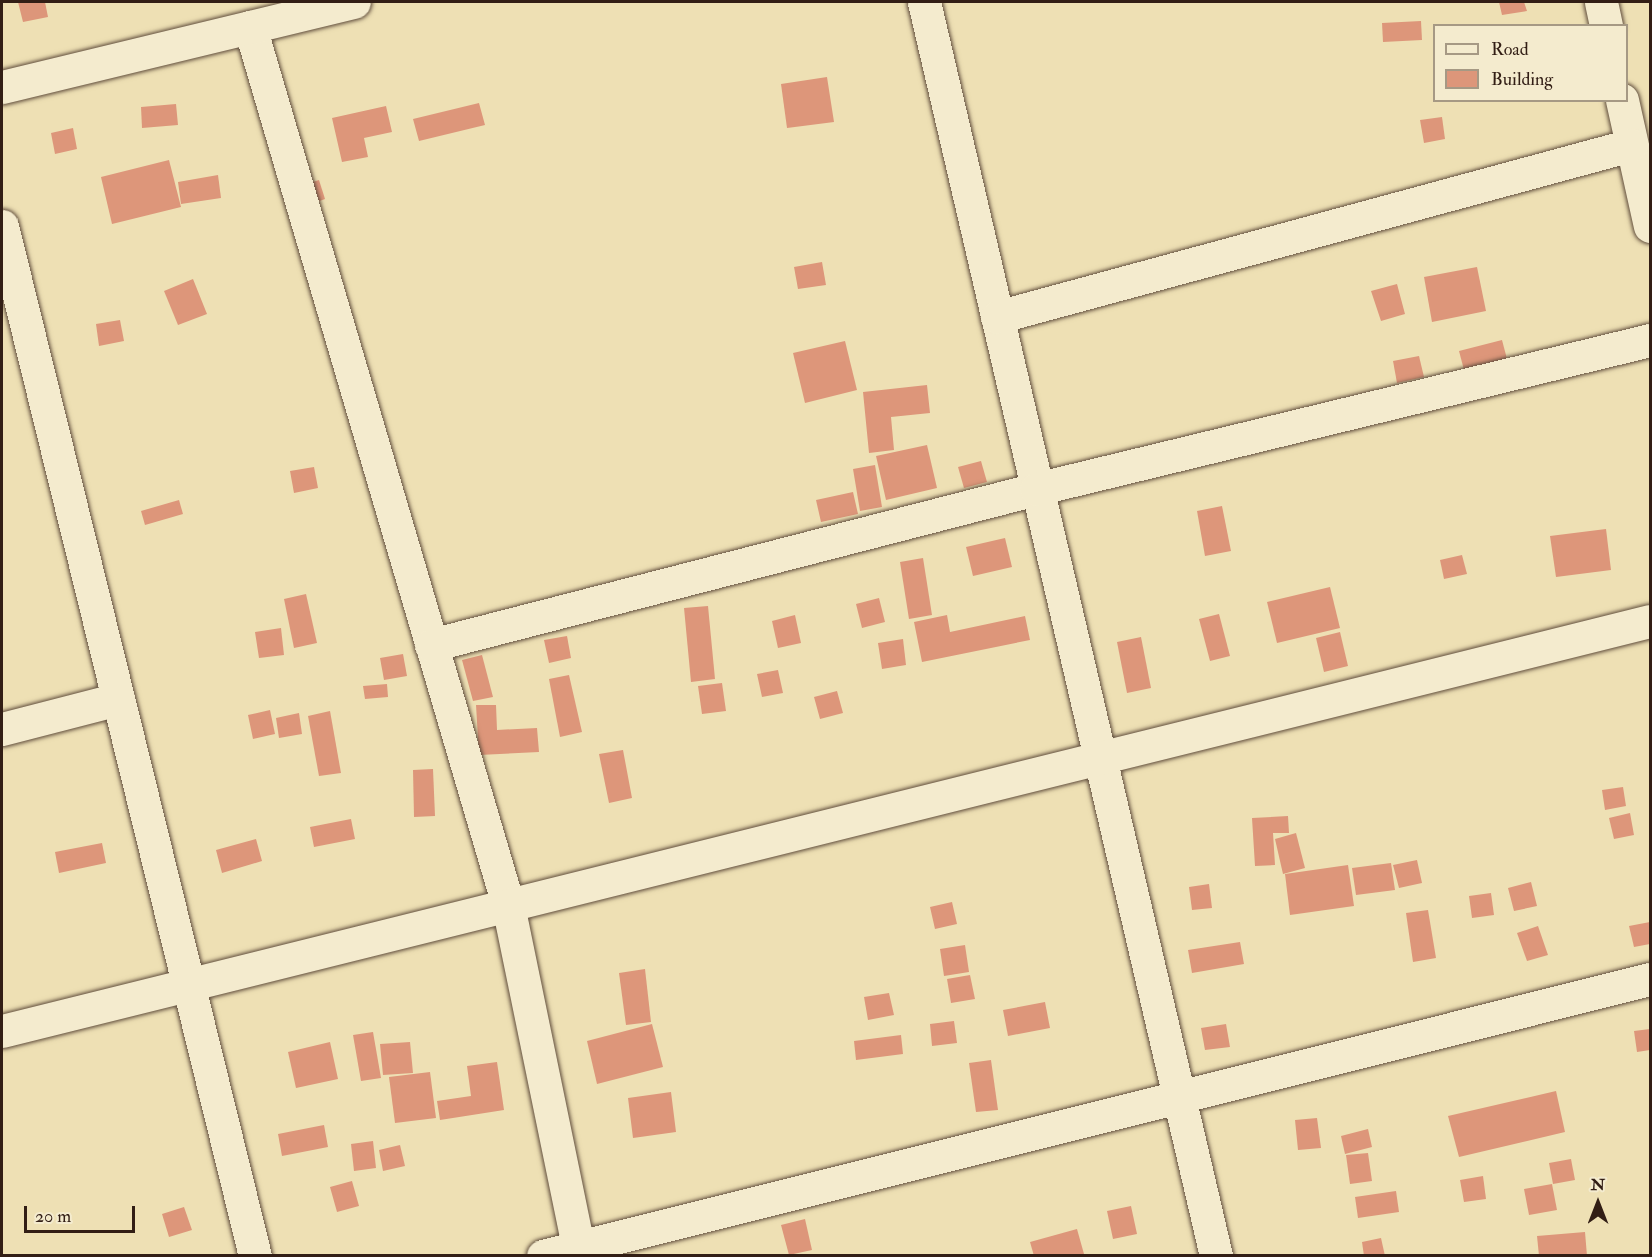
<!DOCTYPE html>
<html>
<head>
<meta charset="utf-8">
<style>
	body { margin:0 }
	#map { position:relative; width:1652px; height:1257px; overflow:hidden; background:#eee0b4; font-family:"IM FELL Double Pica",serif }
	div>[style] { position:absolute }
	.building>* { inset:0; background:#dd967a }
	.roads { filter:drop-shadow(0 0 2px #614e3d) drop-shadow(0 0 2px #614e3d) }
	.street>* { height:33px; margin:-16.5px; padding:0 16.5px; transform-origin:16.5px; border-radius:16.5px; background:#f4ebce }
	.secondary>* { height:33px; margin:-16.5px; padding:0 16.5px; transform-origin:16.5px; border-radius:16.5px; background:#f4ebce }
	span { translate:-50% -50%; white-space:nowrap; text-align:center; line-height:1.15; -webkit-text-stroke:4.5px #f4ebce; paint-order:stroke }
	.frame { position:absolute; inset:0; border:3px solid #321e15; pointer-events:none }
	.legend { position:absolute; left:1433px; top:24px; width:195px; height:78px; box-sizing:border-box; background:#f4ebce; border:2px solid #a69984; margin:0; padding:8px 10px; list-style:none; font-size:18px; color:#321e15 }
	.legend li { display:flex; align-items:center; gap:12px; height:30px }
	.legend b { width:30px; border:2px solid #a69984 }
	.north { position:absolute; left:1568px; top:1173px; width:60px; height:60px; -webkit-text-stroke:4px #f4ebce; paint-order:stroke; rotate:0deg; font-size:16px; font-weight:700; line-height:24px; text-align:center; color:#321e15 }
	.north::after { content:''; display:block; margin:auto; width:21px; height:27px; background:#321e15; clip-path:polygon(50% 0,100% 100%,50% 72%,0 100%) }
	.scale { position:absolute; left:24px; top:1206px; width:111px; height:27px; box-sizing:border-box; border:3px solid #321e15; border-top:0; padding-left:8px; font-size:18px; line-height:21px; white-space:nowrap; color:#321e15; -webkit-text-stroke:4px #f4ebce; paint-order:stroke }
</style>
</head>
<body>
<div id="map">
	<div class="building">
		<div style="clip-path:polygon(18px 2px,45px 2px,48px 17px,23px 22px)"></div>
		<div style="clip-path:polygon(1499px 2px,1524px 2px,1527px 11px,1502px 15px)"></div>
		<div style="clip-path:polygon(1421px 21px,1422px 40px,1383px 42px,1382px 23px)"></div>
		<div style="clip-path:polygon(827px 77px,834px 122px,787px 128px,781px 84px)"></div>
		<div style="clip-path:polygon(479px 103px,485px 125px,419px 141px,413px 119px)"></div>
		<div style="clip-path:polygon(176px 104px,178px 125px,142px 128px,141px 107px)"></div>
		<div style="clip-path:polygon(386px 106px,392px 132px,364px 138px,368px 157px,342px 162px,332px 118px)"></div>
		<div style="clip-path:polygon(1442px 117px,1445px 139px,1424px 143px,1420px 120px)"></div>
		<div style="clip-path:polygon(73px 128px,77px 149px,55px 154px,51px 133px)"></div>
		<div style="clip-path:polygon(169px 160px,181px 207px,112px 224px,101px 177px)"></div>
		<div style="clip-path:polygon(218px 175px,221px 198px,181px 204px,178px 182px)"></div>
		<div style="clip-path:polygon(319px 180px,325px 199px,301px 208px,294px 188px)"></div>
		<div style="clip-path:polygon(822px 262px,826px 285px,798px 289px,794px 267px)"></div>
		<div style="clip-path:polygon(1477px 267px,1486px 311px,1432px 322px,1424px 277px)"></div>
		<div style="clip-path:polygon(193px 279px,207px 314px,178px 325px,164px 291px)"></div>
		<div style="clip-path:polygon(1397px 284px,1405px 314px,1381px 321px,1371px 291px)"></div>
		<div style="clip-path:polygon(120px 320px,124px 341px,99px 346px,96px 324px)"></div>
		<div style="clip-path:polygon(1502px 340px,1507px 359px,1464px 370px,1459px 351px)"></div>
		<div style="clip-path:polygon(845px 341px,857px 390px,805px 403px,793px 353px)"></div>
		<div style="clip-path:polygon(1419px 356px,1424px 377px,1397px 383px,1393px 361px)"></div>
		<div style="clip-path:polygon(927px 385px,930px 413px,891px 417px,894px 450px,869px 453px,863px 392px)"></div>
		<div style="clip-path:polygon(927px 445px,937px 488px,886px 500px,876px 456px)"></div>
		<div style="clip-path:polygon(981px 461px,987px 482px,964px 488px,958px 467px)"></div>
		<div style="clip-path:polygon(875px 465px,882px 507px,860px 511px,853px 469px)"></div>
		<div style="clip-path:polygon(314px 467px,318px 488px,294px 493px,290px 471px)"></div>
		<div style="clip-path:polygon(853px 492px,858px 514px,821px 522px,816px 500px)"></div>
		<div style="clip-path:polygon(179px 500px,183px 514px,145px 525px,141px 511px)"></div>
		<div style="clip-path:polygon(1222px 506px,1231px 551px,1205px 556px,1197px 511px)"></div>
		<div style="clip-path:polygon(1606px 529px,1611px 570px,1556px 577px,1550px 536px)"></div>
		<div style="clip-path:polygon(1005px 538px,1012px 567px,973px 576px,966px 547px)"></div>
		<div style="clip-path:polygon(1462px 555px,1467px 574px,1444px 579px,1440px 560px)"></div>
		<div style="clip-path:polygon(923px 558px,932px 615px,909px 619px,900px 562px)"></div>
		<div style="clip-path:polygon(1330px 587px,1340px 628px,1277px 643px,1267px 602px)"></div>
		<div style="clip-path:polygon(306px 594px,317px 643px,294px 648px,284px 599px)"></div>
		<div style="clip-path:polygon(879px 598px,885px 622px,862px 628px,856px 604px)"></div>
		<div style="clip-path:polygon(708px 606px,715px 679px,691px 682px,684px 608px)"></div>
		<div style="clip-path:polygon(1219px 614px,1230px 656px,1210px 661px,1199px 619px)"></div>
		<div style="clip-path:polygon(795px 615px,801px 643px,778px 648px,772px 621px)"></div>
		<div style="clip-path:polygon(947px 615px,950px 632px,1025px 616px,1030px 640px,922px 662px,914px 622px)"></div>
		<div style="clip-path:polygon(281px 628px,284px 655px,259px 658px,255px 632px)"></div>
		<div style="clip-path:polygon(1340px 632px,1348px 666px,1324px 672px,1316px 638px)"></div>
		<div style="clip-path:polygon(567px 636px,571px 658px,549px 663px,544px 640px)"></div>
		<div style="clip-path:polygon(1141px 637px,1151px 688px,1127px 693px,1117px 642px)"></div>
		<div style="clip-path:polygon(903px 639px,906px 665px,882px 669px,878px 643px)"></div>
		<div style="clip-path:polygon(403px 654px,407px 676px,384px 680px,380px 658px)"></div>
		<div style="clip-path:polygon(482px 655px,493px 697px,473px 701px,462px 660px)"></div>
		<div style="clip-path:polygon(778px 670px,783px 693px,762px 697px,757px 674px)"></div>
		<div style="clip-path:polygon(569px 675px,582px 732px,560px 737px,549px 679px)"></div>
		<div style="clip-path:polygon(722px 683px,726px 711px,702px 714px,698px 686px)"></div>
		<div style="clip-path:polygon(387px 684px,388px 697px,365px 699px,363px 686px)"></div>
		<div style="clip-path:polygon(837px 691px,843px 713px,820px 719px,814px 697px)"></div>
		<div style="clip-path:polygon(476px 705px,496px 705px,497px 730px,537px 728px,539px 752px,479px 755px)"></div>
		<div style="clip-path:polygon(270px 710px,275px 734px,253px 739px,248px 715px)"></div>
		<div style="clip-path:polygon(330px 711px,341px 773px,319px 776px,308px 716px)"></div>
		<div style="clip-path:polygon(299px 713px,302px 734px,279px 738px,276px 718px)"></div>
		<div style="clip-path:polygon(623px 750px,632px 798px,609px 803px,599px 754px)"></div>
		<div style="clip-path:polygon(433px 769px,435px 816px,414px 817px,413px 770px)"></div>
		<div style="clip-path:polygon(1623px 787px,1626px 806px,1605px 810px,1602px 790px)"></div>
		<div style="clip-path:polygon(1630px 813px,1634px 835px,1614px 839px,1609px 818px)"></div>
		<div style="clip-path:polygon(1288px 816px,1289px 833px,1273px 833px,1275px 865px,1255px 866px,1252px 818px)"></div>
		<div style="clip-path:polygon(351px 819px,355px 839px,314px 847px,310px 827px)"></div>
		<div style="clip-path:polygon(1296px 833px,1305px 868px,1283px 874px,1275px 839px)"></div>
		<div style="clip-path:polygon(256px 839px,262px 861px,222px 873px,216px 850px)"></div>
		<div style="clip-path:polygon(102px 843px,106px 863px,59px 873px,55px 852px)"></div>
		<div style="clip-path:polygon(1417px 860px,1422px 883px,1399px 888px,1393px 865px)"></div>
		<div style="clip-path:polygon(1391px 863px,1395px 890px,1356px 895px,1352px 868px)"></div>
		<div style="clip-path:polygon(1348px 865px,1354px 906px,1290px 915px,1285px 874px)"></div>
		<div style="clip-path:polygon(1531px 882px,1537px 906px,1514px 911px,1508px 888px)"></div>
		<div style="clip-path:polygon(1209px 884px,1212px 908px,1192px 910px,1189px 887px)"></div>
		<div style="clip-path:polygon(1491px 893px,1494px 915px,1472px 918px,1469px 896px)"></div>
		<div style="clip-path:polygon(952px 902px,957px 924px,935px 929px,930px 907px)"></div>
		<div style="clip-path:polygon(1428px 910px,1436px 958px,1413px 962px,1406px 913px)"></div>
		<div style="clip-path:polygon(1650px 922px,1650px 944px,1634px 947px,1629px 926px)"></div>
		<div style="clip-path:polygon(1538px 926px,1548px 955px,1527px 961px,1517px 933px)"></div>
		<div style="clip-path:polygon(1240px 942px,1244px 964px,1192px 973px,1188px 950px)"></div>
		<div style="clip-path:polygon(965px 945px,969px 972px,944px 976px,940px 949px)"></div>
		<div style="clip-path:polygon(645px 969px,651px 1022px,626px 1025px,619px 973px)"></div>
		<div style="clip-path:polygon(970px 975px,975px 999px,951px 1003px,947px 979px)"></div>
		<div style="clip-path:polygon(889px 993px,894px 1015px,868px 1020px,864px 997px)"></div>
		<div style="clip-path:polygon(1045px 1002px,1050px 1028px,1008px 1036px,1003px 1010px)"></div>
		<div style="clip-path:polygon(954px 1021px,957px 1043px,932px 1046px,930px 1024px)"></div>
		<div style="clip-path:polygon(652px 1024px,663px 1067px,597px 1084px,587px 1041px)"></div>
		<div style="clip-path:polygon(1226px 1024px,1230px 1047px,1205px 1050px,1201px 1028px)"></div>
		<div style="clip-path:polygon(1650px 1029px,1650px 1050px,1637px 1052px,1634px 1031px)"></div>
		<div style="clip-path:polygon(373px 1032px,381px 1078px,361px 1081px,353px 1035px)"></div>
		<div style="clip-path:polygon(901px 1035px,903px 1054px,856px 1060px,854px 1041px)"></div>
		<div style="clip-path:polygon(330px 1042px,338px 1079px,296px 1088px,288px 1052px)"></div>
		<div style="clip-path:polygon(410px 1042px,413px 1073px,383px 1075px,380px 1044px)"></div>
		<div style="clip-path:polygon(991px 1060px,998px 1110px,976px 1112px,969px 1063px)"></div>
		<div style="clip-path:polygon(497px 1062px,504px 1110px,440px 1120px,437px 1101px,471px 1096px,467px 1066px)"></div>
		<div style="clip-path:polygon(430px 1072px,436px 1118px,395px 1123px,389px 1077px)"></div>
		<div style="clip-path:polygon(1556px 1091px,1565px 1132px,1459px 1157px,1448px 1116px)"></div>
		<div style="clip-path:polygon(671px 1092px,676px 1132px,633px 1138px,628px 1098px)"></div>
		<div style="clip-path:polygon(1317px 1118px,1321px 1148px,1298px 1150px,1295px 1120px)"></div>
		<div style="clip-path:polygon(324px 1125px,328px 1147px,282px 1156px,278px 1134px)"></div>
		<div style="clip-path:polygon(1368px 1129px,1372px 1147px,1345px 1154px,1341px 1136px)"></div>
		<div style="clip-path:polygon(373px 1141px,376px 1168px,354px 1171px,351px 1144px)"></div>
		<div style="clip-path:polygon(400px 1145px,405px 1166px,383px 1171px,379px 1150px)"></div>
		<div style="clip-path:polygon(1368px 1153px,1372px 1181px,1350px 1184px,1346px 1155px)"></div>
		<div style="clip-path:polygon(1571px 1159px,1575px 1180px,1553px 1184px,1549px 1163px)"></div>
		<div style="clip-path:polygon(1483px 1176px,1486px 1199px,1464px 1202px,1460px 1180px)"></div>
		<div style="clip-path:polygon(352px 1181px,359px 1206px,337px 1212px,330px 1187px)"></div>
		<div style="clip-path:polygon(1552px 1184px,1557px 1210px,1529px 1215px,1524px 1189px)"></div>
		<div style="clip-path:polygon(1396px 1191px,1399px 1212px,1358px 1218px,1355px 1197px)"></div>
		<div style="clip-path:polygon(1131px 1206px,1137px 1234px,1113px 1239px,1107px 1211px)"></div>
		<div style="clip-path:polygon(184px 1207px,192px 1230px,169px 1237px,162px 1214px)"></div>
		<div style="clip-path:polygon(805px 1219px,812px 1250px,789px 1255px,781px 1225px)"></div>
		<div style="clip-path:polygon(1077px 1229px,1084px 1254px,1034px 1256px,1030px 1242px)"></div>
		<div style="clip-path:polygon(1585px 1232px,1587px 1256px,1539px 1256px,1537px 1236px)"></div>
		<div style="clip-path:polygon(1381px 1238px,1385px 1256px,1364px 1256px,1362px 1242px)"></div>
	</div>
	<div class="roads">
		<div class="street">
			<div style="left:924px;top:2px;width:1288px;rotate:76.89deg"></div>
			<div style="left:1601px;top:2px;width:25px;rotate:78deg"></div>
			<div style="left:250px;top:27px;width:915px;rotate:73.62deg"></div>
			<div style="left:508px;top:905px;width:358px;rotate:78.4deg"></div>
			<div style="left:2px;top:87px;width:362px;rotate:-13.6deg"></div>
			<div style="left:1622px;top:100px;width:129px;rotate:77.5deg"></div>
			<div style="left:997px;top:317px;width:657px;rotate:-15.18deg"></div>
			<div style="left:431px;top:645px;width:625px;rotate:-14.46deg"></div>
			<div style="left:1036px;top:489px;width:632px;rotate:-13.64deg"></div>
			<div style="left:2px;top:729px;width:120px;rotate:-14.5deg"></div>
			<div style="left:2px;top:1031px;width:1698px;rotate:-13.97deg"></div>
			<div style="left:543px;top:1256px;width:1141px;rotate:-14.05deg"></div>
		</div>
		<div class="secondary">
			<div style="left:2px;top:226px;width:1061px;rotate:76.2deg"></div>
		</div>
	</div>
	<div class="frame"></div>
	<ul class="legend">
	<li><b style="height:8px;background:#f4ebce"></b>Road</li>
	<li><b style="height:16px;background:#dd967a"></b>Building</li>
	</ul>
	<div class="north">N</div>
	<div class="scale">20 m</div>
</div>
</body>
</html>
